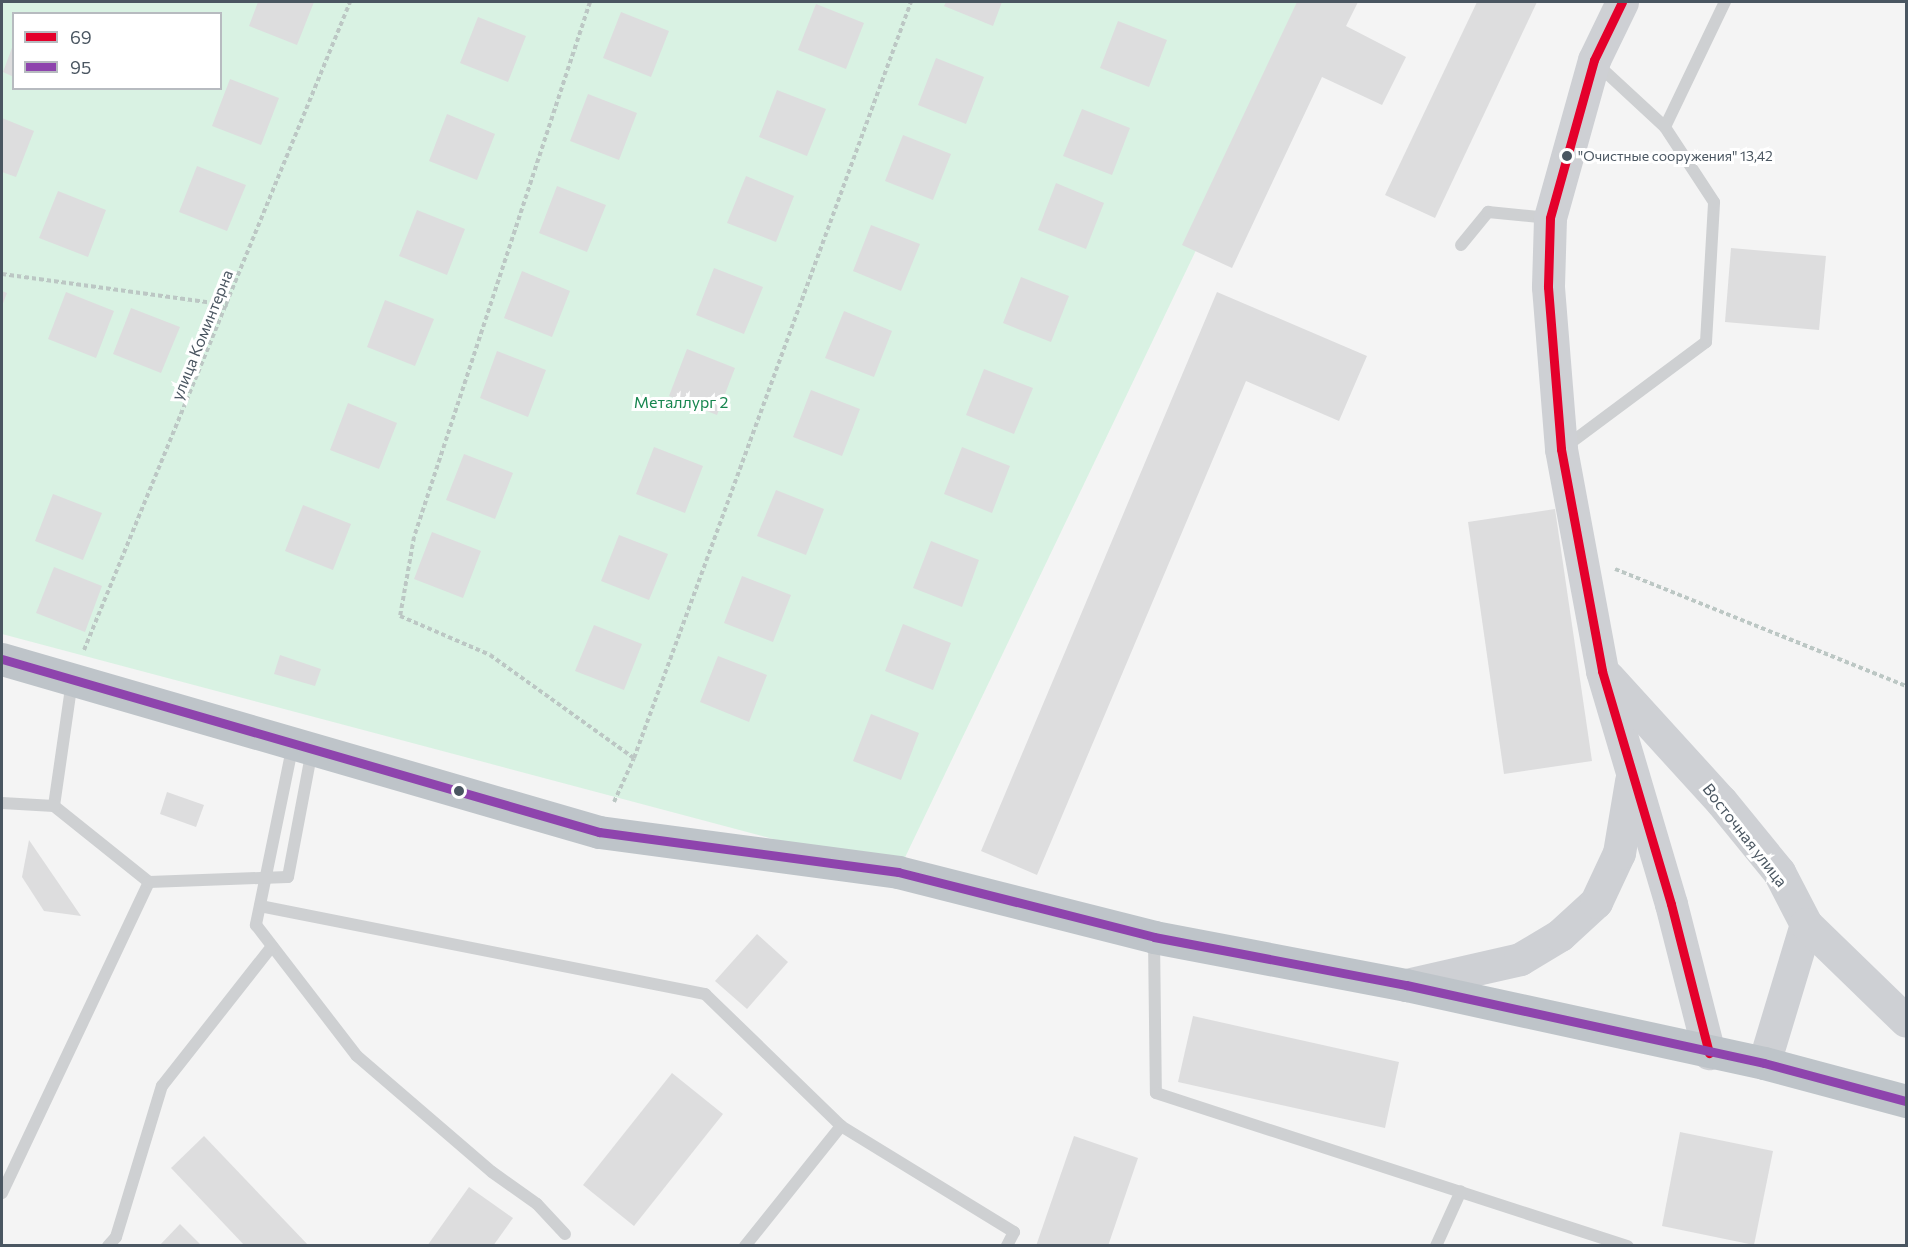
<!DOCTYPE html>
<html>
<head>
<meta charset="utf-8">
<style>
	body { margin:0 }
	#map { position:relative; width:1908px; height:1247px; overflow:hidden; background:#f4f4f4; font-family:Commissioner,sans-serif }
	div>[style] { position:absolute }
	.green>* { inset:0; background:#d9f2e3 }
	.building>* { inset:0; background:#ddddde }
	.path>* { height:4px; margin-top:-2px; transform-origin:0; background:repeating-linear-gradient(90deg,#bcc7c4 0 4.5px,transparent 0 7.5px) }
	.lane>* { height:12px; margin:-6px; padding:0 6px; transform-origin:6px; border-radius:6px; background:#ced0d2 }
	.secondary>* { height:33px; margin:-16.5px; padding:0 16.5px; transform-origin:16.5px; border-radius:16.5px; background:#ced0d4 }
	.highway>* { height:33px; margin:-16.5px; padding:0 16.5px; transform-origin:16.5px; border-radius:16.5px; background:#bec4c9 }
	.bus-1>* { height:9px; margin:-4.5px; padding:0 4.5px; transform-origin:4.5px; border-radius:4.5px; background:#e4002b }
	.bus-2>* { height:9px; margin:-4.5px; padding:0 4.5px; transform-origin:4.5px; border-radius:4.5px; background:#8e44ad }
	.dots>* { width:16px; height:16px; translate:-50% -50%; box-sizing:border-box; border:3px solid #fff; border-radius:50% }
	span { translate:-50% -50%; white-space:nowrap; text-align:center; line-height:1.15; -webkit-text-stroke:6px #fff; paint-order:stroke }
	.bus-label { font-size:14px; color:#4a5661 }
	.left { translate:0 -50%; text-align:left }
	.street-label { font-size:16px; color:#4a5661 }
	.park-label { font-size:16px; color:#17864f }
	.frame { position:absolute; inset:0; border:3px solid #4a5661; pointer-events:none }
	.legend { position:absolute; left:12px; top:12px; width:210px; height:78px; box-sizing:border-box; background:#fff; border:2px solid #b7bbc0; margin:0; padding:8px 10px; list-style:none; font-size:18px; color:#4a5661 }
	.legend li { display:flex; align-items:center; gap:12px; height:30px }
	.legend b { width:30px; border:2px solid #b7bbc0 }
</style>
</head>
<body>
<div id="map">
	<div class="green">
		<div style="clip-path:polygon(evenodd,2px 2px,1315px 2px,898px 872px,2px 634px,2px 2px,14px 14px,220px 14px,220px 88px,14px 88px,14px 14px)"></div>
	</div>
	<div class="building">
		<div style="clip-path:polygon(258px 2px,314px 2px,297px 45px,249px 26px)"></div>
		<div style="clip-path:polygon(946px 2px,1002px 2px,993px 26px,944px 6px)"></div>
		<div style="clip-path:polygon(1297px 2px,1358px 2px,1346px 26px,1406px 57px,1382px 105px,1322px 77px,1232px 268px,1182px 245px)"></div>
		<div style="clip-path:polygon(1477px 2px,1537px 2px,1435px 218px,1385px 195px)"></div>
		<div style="clip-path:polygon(816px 4px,864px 23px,846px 69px,798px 50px)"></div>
		<div style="clip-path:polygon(621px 12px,669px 31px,651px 77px,603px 58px)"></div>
		<div style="clip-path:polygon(478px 17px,526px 36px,508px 82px,460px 63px)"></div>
		<div style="clip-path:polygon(1118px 21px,1167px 40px,1149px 87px,1100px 68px)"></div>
		<div style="clip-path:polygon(13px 45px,14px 45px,14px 77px,3px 72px)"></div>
		<div style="clip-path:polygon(936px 58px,984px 77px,966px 124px,918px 105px)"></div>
		<div style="clip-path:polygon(230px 79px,279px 98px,261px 145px,212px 126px)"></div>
		<div style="clip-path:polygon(777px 90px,826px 109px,807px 156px,759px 137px)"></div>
		<div style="clip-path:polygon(588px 94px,637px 113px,619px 160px,570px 141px)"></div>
		<div style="clip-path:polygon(1082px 109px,1130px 128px,1112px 175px,1063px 156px)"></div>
		<div style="clip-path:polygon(447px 114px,495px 134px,477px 180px,429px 161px)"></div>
		<div style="clip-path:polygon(2px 118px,34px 131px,16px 177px,2px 172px)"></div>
		<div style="clip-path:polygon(903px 135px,951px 154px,933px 200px,885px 181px)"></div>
		<div style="clip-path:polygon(197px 166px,246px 185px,227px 231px,179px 212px)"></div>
		<div style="clip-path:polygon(746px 176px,794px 196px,776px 242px,727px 223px)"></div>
		<div style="clip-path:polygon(1056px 183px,1104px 203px,1086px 249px,1038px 230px)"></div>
		<div style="clip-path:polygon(557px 186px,606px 205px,587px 252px,539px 233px)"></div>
		<div style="clip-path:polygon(58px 191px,106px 210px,88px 257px,39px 238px)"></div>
		<div style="clip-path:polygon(417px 210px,465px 229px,447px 275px,399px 256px)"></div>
		<div style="clip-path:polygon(871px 225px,920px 244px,901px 291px,853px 271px)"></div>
		<div style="clip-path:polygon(1731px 248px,1826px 256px,1819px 330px,1725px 322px)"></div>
		<div style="clip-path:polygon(714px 268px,763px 287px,744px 334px,696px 315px)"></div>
		<div style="clip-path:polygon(522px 271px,570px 291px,552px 337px,504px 318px)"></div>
		<div style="clip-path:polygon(1021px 277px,1069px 296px,1051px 342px,1003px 323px)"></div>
		<div style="clip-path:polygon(2px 291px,7px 293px,2px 306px)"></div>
		<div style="clip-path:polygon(66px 292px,114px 311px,96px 358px,48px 339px)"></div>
		<div style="clip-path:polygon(1217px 292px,1367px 356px,1339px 421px,1246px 381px,1037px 875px,981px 851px)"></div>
		<div style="clip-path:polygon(385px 300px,434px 319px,415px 366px,367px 347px)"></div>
		<div style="clip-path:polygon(131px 308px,180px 327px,161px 373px,113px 354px)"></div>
		<div style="clip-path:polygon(844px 311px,892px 331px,874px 377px,825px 358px)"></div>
		<div style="clip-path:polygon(687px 349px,735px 368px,717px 415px,669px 396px)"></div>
		<div style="clip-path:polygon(497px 351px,546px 370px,528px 417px,480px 398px)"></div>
		<div style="clip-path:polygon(984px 369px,1033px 388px,1014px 434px,966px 415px)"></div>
		<div style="clip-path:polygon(811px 390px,860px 409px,842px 456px,793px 437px)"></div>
		<div style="clip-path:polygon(348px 403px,397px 423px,379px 469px,330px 450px)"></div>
		<div style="clip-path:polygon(654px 447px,703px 466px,685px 513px,636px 494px)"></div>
		<div style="clip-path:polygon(962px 447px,1010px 466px,992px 513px,944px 494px)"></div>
		<div style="clip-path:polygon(464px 454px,513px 473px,495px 519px,446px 500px)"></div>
		<div style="clip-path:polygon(776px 490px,824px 509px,806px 555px,757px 536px)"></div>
		<div style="clip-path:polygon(53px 494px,102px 513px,83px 560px,35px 541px)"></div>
		<div style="clip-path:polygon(303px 505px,351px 524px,333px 570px,285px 551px)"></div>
		<div style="clip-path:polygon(1555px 509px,1592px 761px,1504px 774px,1468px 522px)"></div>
		<div style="clip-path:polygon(432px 532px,481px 551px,463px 598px,414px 579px)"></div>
		<div style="clip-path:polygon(619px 535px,668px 554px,649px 600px,601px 581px)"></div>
		<div style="clip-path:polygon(931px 541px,979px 560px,962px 607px,913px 588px)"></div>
		<div style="clip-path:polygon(54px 567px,102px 586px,85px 632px,36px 613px)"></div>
		<div style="clip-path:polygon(742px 576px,791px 595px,773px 642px,724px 623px)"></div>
		<div style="clip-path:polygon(903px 624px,951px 643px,933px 690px,885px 671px)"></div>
		<div style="clip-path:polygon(594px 625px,642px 644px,624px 690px,575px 671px)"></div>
		<div style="clip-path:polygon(280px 655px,321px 669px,315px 686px,274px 674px)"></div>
		<div style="clip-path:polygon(718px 656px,767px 675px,749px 722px,700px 702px)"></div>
		<div style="clip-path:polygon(871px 714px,919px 733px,901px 780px,853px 761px)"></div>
		<div style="clip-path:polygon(167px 792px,204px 805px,196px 827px,160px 814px)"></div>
		<div style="clip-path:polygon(29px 840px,81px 916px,44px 911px,22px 877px)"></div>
		<div style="clip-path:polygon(757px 934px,788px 962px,747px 1009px,715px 981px)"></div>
		<div style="clip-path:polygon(1193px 1016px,1399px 1062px,1385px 1128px,1178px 1082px)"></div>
		<div style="clip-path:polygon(672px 1073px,723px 1114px,634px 1226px,583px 1185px)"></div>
		<div style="clip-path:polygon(1680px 1132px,1773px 1151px,1754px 1245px,1662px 1226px)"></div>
		<div style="clip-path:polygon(204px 1136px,309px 1246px,245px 1246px,171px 1168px)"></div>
		<div style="clip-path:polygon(1074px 1136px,1138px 1158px,1108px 1246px,1036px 1246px)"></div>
		<div style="clip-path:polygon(469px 1187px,513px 1218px,493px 1246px,427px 1246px)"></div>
		<div style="clip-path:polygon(180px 1224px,202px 1246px,159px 1246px)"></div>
	</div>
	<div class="path">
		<div style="left:590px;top:2px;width:563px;rotate:108.21deg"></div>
		<div style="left:414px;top:537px;width:80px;rotate:100deg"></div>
		<div style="left:400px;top:616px;width:98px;rotate:23.4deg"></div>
		<div style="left:490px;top:655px;width:177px;rotate:35.6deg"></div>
		<div style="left:2px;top:274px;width:228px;rotate:7.8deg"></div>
		<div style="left:1615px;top:569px;width:314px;rotate:21.9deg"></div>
		<div style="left:84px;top:650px;width:700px;rotate:-67.68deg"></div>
		<div style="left:614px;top:802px;width:48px;rotate:-65.6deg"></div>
		<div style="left:634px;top:758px;width:805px;rotate:-69.88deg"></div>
	</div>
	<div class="lane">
		<div style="left:1665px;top:127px;width:139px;rotate:-64.4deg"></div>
		<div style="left:1461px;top:245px;width:43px;rotate:-50.7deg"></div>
		<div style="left:1488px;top:212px;width:61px;rotate:5.6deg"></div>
		<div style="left:1565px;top:447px;width:176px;rotate:-36.7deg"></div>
		<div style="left:1706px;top:342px;width:140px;rotate:-86.7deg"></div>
		<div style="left:1714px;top:202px;width:90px;rotate:-123.2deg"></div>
		<div style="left:1665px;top:127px;width:93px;rotate:-137.2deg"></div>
		<div style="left:72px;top:681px;width:126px;rotate:98.2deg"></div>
		<div style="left:54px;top:806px;width:122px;rotate:38.7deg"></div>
		<div style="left:293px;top:744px;width:185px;rotate:101.6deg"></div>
		<div style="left:256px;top:925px;width:165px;rotate:52.4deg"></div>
		<div style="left:357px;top:1056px;width:178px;rotate:40.7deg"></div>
		<div style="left:492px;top:1172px;width:55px;rotate:35.4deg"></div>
		<div style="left:537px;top:1204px;width:41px;rotate:47deg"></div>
		<div style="left:2px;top:803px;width:52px;rotate:3.3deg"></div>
		<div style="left:260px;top:906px;width:454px;rotate:11.2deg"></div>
		<div style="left:705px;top:994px;width:190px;rotate:44.1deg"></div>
		<div style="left:841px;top:1126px;width:203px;rotate:31.5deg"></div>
		<div style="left:1014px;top:1232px;width:16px;rotate:117deg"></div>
		<div style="left:1154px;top:939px;width:154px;rotate:89.3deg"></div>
		<div style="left:1156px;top:1093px;width:496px;rotate:18deg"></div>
		<div style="left:2px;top:1193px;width:344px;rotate:-64.7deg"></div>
		<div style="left:149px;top:882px;width:139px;rotate:-2.1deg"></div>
		<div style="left:288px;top:877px;width:129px;rotate:-79.3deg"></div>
		<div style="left:108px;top:1246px;width:12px;rotate:-48deg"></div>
		<div style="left:116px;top:1237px;width:158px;rotate:-73.1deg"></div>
		<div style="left:162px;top:1086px;width:178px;rotate:-51.8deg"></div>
		<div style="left:745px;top:1246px;width:154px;rotate:-51.3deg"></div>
		<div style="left:1436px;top:1246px;width:60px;rotate:-65.6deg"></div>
	</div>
	<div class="secondary">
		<div style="left:1622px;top:2px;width:64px;rotate:115.8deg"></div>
		<div style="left:1594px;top:60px;width:164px;rotate:105.6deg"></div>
		<div style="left:1550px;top:218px;width:69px;rotate:91.7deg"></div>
		<div style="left:1548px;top:287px;width:163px;rotate:85.4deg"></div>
		<div style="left:1561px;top:449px;width:226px;rotate:79.5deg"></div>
		<div style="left:1602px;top:671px;width:243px;rotate:73.5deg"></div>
		<div style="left:1671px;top:904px;width:154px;rotate:75.7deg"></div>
		<div style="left:1608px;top:677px;width:168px;rotate:47.7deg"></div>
		<div style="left:1721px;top:801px;width:92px;rotate:50.8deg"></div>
		<div style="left:1779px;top:872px;width:59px;rotate:62.6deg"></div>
		<div style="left:1806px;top:924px;width:145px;rotate:106.8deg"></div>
		<div style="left:1806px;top:924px;width:139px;rotate:44.1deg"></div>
		<div style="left:1406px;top:985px;width:117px;rotate:-12.8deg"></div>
		<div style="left:1520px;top:959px;width:47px;rotate:-31deg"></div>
		<div style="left:1560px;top:935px;width:49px;rotate:-42.5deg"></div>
		<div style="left:1596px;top:902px;width:54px;rotate:-64.9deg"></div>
		<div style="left:1619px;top:853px;width:73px;rotate:-80.5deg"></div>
	</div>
	<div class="highway">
		<div style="left:2px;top:659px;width:622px;rotate:16.16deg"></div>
		<div style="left:599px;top:832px;width:302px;rotate:7.6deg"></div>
		<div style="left:898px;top:872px;width:264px;rotate:14.2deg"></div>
		<div style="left:1154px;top:937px;width:257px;rotate:10.8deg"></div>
		<div style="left:1406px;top:985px;width:366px;rotate:12.3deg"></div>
		<div style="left:1764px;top:1063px;width:147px;rotate:15deg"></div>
	</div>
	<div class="bus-1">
		<div style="left:1622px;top:2px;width:64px;rotate:115.8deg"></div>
		<div style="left:1594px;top:60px;width:164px;rotate:105.6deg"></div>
		<div style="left:1550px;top:218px;width:69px;rotate:91.7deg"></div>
		<div style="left:1548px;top:287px;width:163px;rotate:85.4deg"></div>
		<div style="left:1561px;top:449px;width:226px;rotate:79.5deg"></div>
		<div style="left:1602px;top:671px;width:243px;rotate:73.5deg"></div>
		<div style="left:1671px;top:904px;width:154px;rotate:75.7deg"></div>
	</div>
	<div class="bus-2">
		<div style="left:2px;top:659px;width:622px;rotate:16.16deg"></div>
		<div style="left:599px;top:832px;width:302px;rotate:7.6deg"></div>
		<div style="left:898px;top:872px;width:264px;rotate:14.2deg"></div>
		<div style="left:1154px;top:937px;width:257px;rotate:10.8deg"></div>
		<div style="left:1406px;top:985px;width:366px;rotate:12.3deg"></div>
		<div style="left:1764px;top:1063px;width:147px;rotate:15deg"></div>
	</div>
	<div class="dots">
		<div style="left:1567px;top:156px;background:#4a5661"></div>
		<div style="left:459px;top:791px;background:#4a5661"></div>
	</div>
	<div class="bus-label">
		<span class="left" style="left:1578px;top:156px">"Очистные сооружения" 13,42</span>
	</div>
	<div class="street-label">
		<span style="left:202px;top:335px;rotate:-68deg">улица Коминтерна</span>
		<span style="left:1745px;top:835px;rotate:52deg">Восточная улица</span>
	</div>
	<div class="park-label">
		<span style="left:681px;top:402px">Металлург 2</span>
	</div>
	<div class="frame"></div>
	<ul class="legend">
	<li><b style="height:8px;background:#e4002b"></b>69</li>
	<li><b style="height:8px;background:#8e44ad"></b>95</li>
	</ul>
</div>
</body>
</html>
